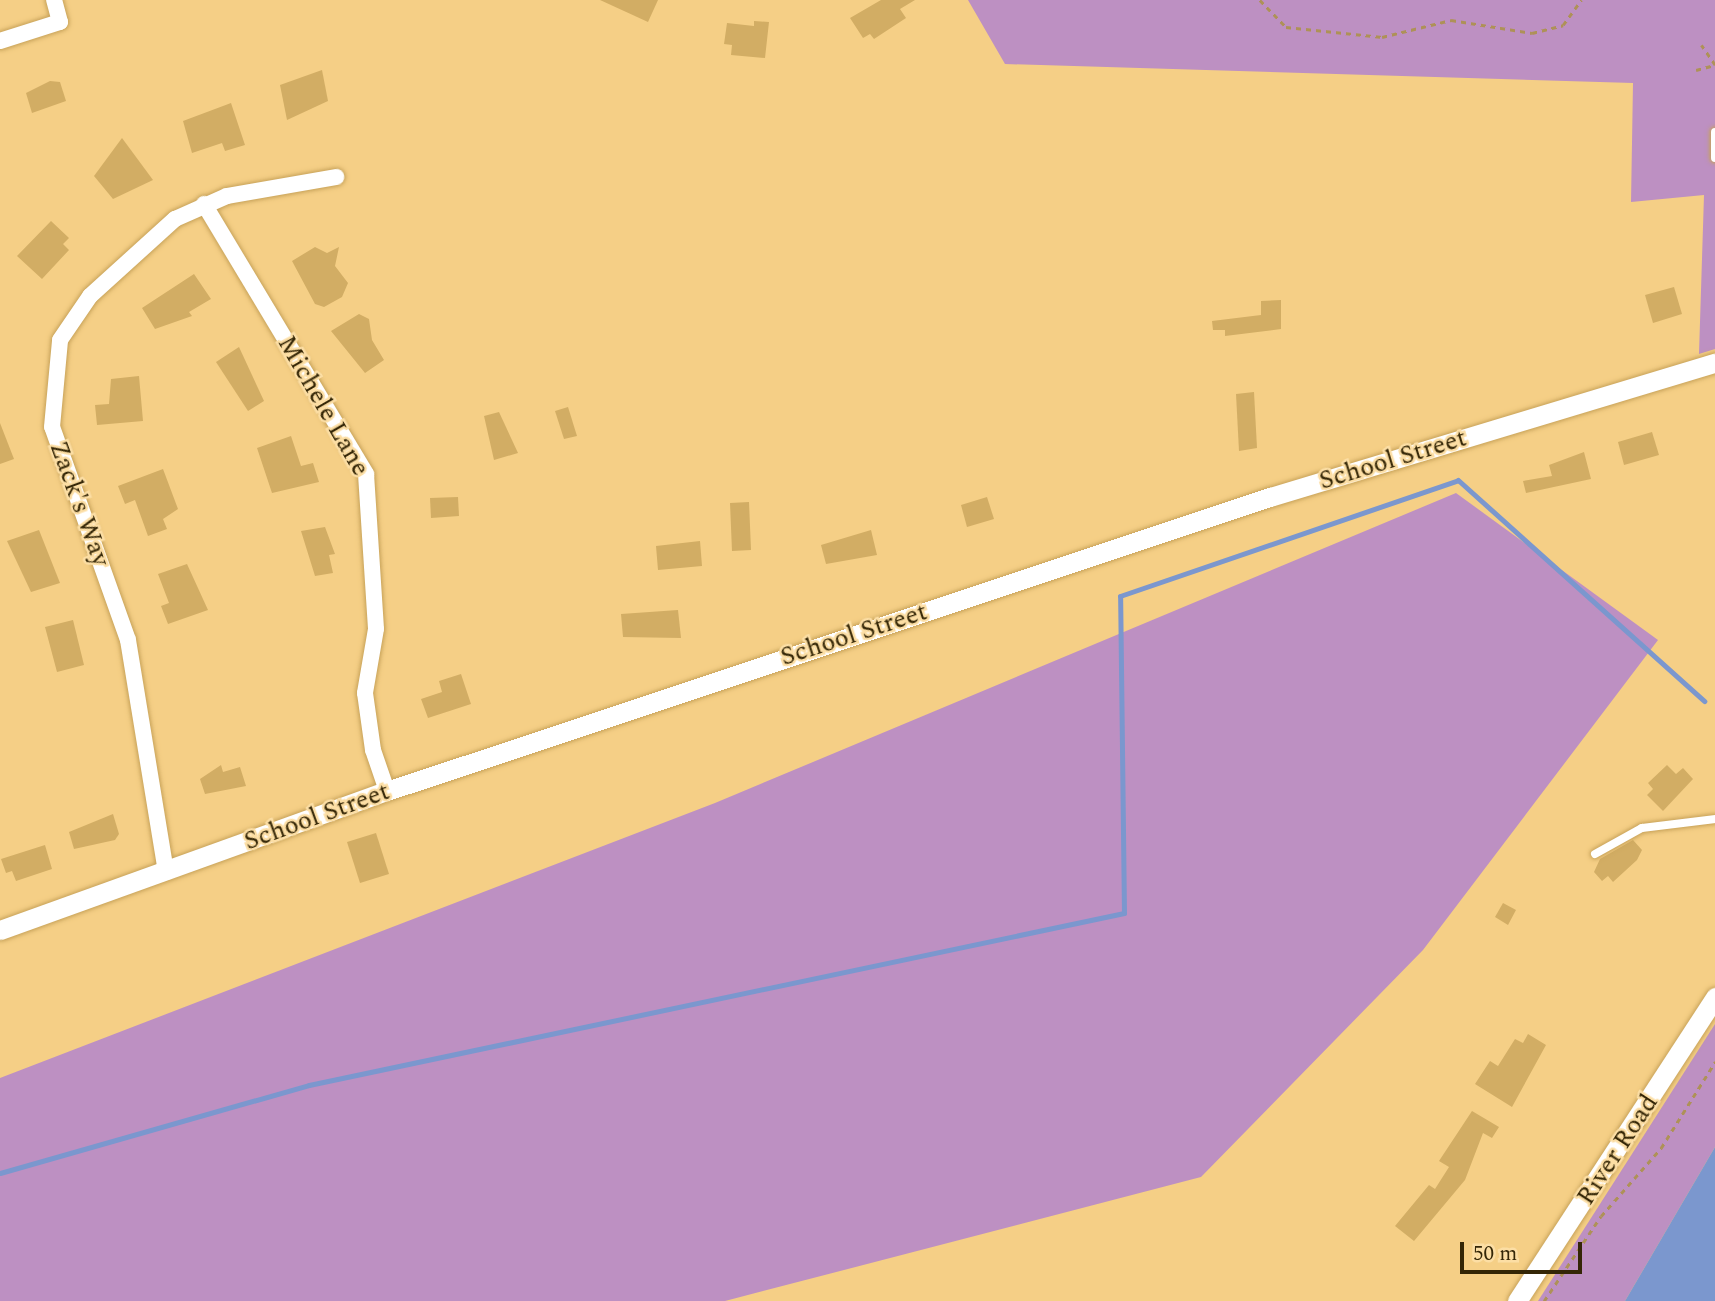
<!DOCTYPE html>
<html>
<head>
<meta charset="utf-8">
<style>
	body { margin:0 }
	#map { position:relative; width:1715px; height:1301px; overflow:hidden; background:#f5cf86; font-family:Spectral,serif }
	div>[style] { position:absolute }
	.green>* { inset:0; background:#bd90c2 }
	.water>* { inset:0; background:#7b97ce }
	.stream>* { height:5px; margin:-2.5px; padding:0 2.5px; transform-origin:2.5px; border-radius:2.5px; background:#7b97ce }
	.building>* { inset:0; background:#d2ad64 }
	.path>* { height:2.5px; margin-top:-1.25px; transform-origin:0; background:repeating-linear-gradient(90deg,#ae9157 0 5px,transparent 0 10px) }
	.roads { filter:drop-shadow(0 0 2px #c7a259) drop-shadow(0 0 2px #c7a259) }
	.service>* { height:8px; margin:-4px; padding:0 4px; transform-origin:4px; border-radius:4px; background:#fff }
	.minor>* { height:16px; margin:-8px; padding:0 8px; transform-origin:8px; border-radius:8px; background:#fff }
	.tertiary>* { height:19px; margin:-9.5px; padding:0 9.5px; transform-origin:9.5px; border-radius:9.5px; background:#fff }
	span { translate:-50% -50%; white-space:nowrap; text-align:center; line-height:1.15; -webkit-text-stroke:5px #fcdea4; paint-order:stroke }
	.street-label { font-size:26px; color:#342606 }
	.scale { position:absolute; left:1460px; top:1242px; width:122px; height:32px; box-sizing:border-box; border:4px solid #342606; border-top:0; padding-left:9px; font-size:21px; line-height:24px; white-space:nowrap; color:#342606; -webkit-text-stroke:5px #fcdea4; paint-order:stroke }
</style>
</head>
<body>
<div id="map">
	<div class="green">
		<div style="clip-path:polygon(968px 0,1715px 0,1715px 349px,1699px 354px,1704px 195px,1631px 202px,1633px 83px,1005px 64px)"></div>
		<div style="clip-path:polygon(1456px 493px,1658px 640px,1423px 950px,1201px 1177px,725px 1301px,0 1301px,0 1078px,715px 803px)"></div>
		<div style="clip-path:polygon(1715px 1024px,1715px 1147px,1625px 1301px,1538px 1301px)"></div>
	</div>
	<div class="water">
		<div style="clip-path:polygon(1715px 1147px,1715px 1301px,1625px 1301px)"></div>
	</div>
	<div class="stream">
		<div style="left:0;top:1173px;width:321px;rotate:-15.9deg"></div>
		<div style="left:309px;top:1085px;width:833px;rotate:-11.92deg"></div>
		<div style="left:1124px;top:913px;width:317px;rotate:-90.7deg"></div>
		<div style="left:1120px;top:596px;width:357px;rotate:-18.9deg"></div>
		<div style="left:1458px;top:480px;width:331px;rotate:41.9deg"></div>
	</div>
	<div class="building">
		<div style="clip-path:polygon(600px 0,658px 0,648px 22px)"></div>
		<div style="clip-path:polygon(881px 0,915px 0,900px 9px,906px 18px,874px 39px,870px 34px,863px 38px,850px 18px)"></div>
		<div style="clip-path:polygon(754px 21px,769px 22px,765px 58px,731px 55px,732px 45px,724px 44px,727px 23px,754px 26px)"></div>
		<div style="clip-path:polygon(322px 70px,328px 101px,287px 120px,280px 85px)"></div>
		<div style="clip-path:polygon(50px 81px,60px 82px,66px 101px,32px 113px,26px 93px)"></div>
		<div style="clip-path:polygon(231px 103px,245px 145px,225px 151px,222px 143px,192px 153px,183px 121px)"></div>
		<div style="clip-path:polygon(122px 138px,153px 180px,113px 199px,94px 176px)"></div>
		<div style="clip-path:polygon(51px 221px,69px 238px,63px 244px,69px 250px,42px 279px,17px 256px)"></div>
		<div style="clip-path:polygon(315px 247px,327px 253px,339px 247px,335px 266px,348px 283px,342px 297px,324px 307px,315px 304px,292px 261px)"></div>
		<div style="clip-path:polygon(194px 274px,211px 299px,189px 312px,192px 316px,155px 329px,142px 308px)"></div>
		<div style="clip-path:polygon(1674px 287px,1682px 314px,1653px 323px,1645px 295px)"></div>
		<div style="clip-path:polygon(1281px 300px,1281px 329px,1225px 336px,1225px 330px,1213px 330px,1212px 321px,1261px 315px,1261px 301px)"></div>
		<div style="clip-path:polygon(359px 314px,369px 319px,372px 340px,384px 360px,365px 373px,331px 331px)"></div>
		<div style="clip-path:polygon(239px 347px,264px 401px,248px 411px,216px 362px)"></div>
		<div style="clip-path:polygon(139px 376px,143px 421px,97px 425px,95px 405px,109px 404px,111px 379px)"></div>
		<div style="clip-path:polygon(1254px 392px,1257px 448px,1239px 451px,1236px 394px)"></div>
		<div style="clip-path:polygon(568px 407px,577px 436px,564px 439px,555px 411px)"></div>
		<div style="clip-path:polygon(499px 412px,518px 453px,494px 460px,484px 416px)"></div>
		<div style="clip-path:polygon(0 423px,14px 459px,0 464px)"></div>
		<div style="clip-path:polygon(1652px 432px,1659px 455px,1624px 465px,1618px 442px)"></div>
		<div style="clip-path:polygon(291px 436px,301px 466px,313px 463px,319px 482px,272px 493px,257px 448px)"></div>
		<div style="clip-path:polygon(1584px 452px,1591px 479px,1526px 493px,1523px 481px,1552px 476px,1549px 465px)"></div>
		<div style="clip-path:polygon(163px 469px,178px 509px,163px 519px,167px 529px,148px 536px,135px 500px,125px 504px,118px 486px)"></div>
		<div style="clip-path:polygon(458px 497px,459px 516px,431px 518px,430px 498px)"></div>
		<div style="clip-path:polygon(987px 497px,994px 519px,967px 527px,961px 505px)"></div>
		<div style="clip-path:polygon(749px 502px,751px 550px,732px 551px,730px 503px)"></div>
		<div style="clip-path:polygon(325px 527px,335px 554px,329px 555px,333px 573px,315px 576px,301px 531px)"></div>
		<div style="clip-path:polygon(39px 530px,60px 583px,31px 592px,7px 541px)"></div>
		<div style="clip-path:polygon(871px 530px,877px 555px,826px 564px,821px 545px)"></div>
		<div style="clip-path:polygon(700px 541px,702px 566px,658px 570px,656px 546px)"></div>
		<div style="clip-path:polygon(187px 564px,208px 610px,168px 624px,161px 606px,169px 603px,158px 574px)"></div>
		<div style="clip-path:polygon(678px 610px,681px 638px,623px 637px,621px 614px)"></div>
		<div style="clip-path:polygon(73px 620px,84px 665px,57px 672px,45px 627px)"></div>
		<div style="clip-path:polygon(461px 674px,471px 704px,428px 718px,421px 699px,442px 692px,439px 681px)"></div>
		<div style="clip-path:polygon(221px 765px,223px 772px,240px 767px,246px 786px,205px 794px,200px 779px)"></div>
		<div style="clip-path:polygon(1667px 765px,1676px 774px,1683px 768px,1693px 779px,1663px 811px,1647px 795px,1653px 789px,1648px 783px)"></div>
		<div style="clip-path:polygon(113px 814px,119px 834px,115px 840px,74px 849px,69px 832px)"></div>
		<div style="clip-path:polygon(376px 833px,389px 874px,360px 883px,347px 842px)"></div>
		<div style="clip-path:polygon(1633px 840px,1642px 850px,1637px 860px,1613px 882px,1608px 876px,1602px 881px,1594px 872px,1600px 859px)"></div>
		<div style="clip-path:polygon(45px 845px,52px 869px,16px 881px,12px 871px,6px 873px,1px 859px)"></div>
		<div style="clip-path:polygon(1503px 903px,1516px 910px,1508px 925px,1495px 917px)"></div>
		<div style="clip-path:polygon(1528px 1034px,1546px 1045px,1512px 1107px,1475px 1084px,1490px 1061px,1498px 1066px,1515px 1039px,1523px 1043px)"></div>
		<div style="clip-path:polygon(1472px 1111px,1499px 1127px,1492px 1138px,1483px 1133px,1465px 1180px,1414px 1241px,1395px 1226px,1429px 1185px,1435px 1189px,1449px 1167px,1439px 1161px)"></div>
	</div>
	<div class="path">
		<div style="left:1260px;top:0;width:37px;rotate:46deg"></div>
		<div style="left:1286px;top:27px;width:97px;rotate:5.9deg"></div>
		<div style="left:1382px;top:37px;width:71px;rotate:-13.8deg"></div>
		<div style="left:1451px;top:20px;width:82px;rotate:9.1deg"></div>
		<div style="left:1532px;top:33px;width:32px;rotate:-14deg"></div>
		<div style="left:1563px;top:25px;width:31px;rotate:-54deg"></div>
		<div style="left:1696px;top:70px;width:20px;rotate:-15deg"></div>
		<div style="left:1715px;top:65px;width:24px;rotate:-125deg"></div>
		<div style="left:1544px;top:1301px;width:102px;rotate:-56.2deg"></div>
		<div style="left:1601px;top:1216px;width:91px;rotate:-48.6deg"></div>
		<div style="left:1661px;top:1148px;width:102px;rotate:-57.9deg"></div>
	</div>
	<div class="roads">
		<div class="service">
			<div style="left:1715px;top:132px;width:26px;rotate:90deg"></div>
			<div style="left:1595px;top:854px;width:54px;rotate:-29deg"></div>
			<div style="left:1642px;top:828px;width:74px;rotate:-7deg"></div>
		</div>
		<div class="minor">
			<div style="left:0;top:41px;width:63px;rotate:-17.6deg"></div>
			<div style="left:60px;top:22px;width:23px;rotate:-105deg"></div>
			<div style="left:204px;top:204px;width:315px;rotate:59deg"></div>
			<div style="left:366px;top:474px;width:155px;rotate:86.3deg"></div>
			<div style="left:376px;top:629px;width:65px;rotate:99.8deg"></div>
			<div style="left:365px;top:693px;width:58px;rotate:82deg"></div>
			<div style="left:373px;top:750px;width:43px;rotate:71.1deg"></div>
			<div style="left:166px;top:872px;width:235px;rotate:-99.3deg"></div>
			<div style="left:128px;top:640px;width:226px;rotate:-109.6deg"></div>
			<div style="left:52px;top:427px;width:87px;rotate:-84.7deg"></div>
			<div style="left:60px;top:340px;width:53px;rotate:-55.7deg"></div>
			<div style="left:90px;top:296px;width:115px;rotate:-42.2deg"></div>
			<div style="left:175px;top:219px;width:57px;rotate:-23.9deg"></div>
			<div style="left:227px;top:196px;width:111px;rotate:-9.9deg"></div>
		</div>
		<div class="tertiary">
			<div style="left:0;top:930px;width:411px;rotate:-19.8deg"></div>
			<div style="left:387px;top:791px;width:931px;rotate:-18.42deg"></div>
			<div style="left:1270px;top:497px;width:465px;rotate:-16.8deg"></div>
			<div style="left:1517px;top:1301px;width:363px;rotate:-56.9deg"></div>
		</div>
	</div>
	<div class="street-label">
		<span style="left:323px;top:406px;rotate:60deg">Michele Lane</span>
		<span style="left:1393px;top:460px;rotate:-17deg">School Street</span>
		<span style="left:79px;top:504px;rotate:70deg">Zack's Way</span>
		<span style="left:854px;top:635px;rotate:-18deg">School Street</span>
		<span style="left:317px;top:817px;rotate:-20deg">School Street</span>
		<span style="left:1618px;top:1150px;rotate:-57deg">River Road</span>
	</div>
	<div class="scale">50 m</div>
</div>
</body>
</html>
